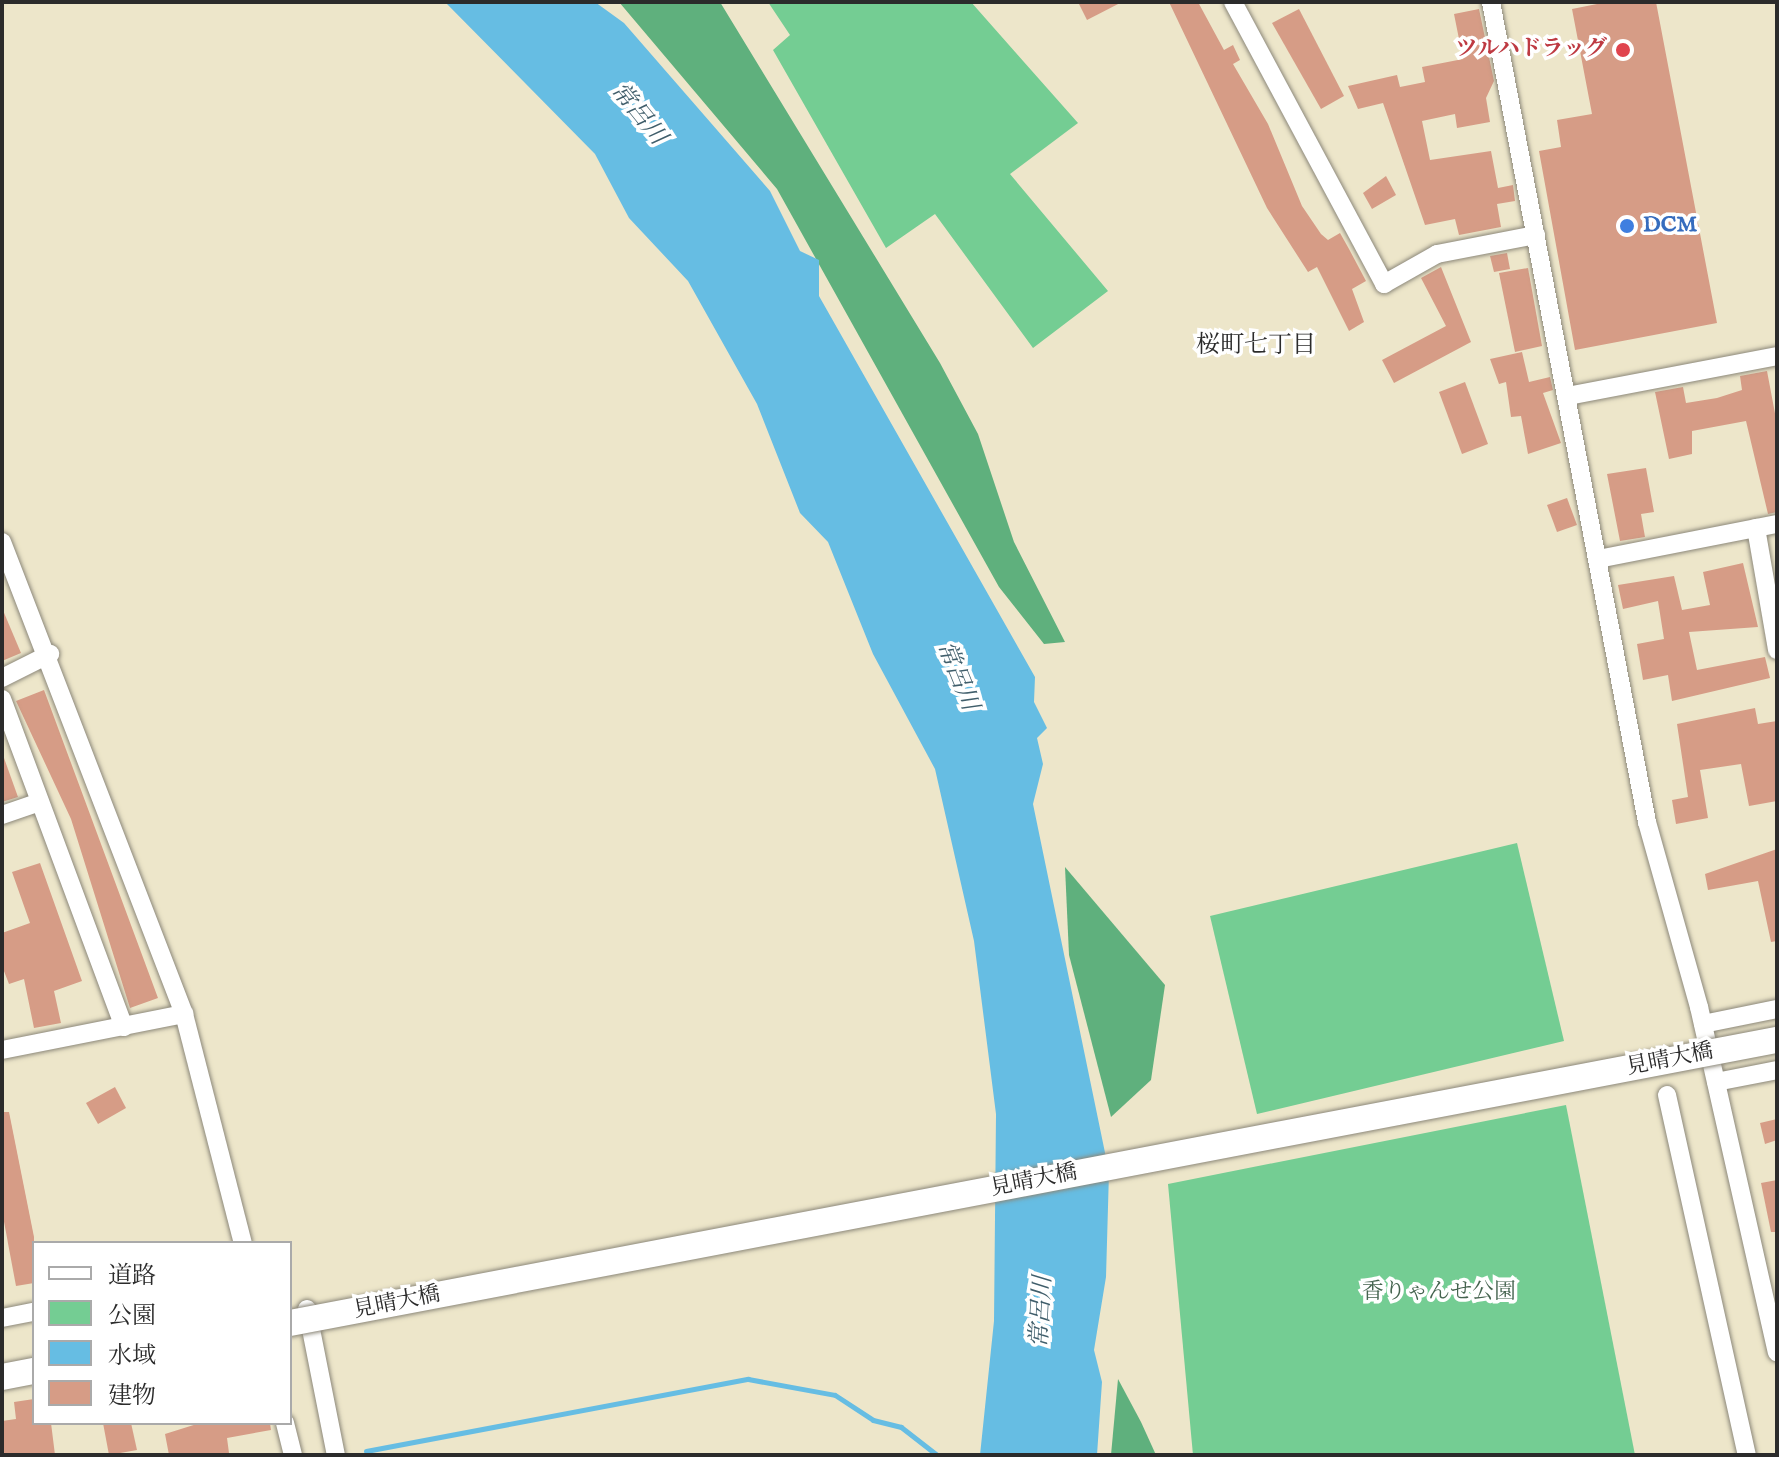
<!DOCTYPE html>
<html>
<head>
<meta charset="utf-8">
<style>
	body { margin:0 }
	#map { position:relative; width:1779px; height:1457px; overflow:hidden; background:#ede6ca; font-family:"IM FELL English","Noto Serif JP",serif }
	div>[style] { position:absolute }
	.green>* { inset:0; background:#74cd93 }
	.forest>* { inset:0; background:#5fb07d }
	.water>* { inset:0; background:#66bde3 }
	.stream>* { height:5px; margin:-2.5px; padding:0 2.5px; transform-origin:2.5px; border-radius:2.5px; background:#66bde3 }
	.building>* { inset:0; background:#d69c86 }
	.roads { filter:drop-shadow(0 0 2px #8c887a) drop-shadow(0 0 2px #8c887a) }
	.minor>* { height:18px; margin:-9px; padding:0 9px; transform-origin:9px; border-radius:9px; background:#fff }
	.secondary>* { height:26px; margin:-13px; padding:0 13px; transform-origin:13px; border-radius:13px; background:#fff }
	.bridges { filter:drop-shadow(0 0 2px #8c887a) drop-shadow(0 0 2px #8c887a) }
	.secondary-bridge>* { height:26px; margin:-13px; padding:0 13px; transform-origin:13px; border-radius:13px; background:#fff }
	.dots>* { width:22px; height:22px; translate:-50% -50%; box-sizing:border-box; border:4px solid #fff; border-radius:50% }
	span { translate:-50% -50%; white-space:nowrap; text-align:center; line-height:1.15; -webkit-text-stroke:7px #fff; paint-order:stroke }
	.health-label { font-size:22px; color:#be3a42; font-weight:700 }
	.right { translate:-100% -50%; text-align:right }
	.shop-label { font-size:22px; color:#366cbe; font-weight:700 }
	.left { translate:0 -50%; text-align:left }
	.street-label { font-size:22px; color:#2b2b2b }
	.park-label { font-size:22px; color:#45644f }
	.water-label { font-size:24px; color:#405e6b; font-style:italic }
	.neighbourhood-label { font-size:24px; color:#2b2b2b }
	.frame { position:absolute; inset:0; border:4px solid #2b2b2b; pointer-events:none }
	.legend { position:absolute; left:32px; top:1241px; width:260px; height:184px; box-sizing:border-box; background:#fff; border:2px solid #aaa; margin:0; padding:10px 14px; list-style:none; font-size:24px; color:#2b2b2b }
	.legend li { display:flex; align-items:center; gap:16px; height:40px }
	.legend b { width:40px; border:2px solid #aaa }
</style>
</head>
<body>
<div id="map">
	<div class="green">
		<div style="clip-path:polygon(768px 2px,971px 2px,1078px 123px,1010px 174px,1108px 291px,1033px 348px,935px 214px,886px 248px,773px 50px,790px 35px)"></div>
		<div style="clip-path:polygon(1517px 843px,1564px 1041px,1257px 1114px,1210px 916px)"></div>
		<div style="clip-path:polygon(1566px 1105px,1635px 1455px,1193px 1455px,1168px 1184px)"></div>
	</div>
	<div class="forest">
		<div style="clip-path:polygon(619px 2px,720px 2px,940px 363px,978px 434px,1014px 542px,1065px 642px,1044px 644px,999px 587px,777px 189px)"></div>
		<div style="clip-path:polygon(1065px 867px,1165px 985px,1151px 1080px,1111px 1117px,1069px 955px)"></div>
		<div style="clip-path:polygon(1118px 1379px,1141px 1422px,1156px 1455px,1111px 1455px)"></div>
	</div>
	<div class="water">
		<div style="clip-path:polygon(445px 2px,595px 2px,624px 23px,770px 191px,800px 251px,819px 260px,819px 296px,1035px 677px,1034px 702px,1047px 728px,1037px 738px,1043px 764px,1033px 804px,1109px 1172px,1106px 1277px,1094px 1350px,1102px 1382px,1097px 1455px,980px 1455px,994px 1321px,996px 1114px,974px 941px,935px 769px,873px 654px,828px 542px,800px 513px,757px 404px,688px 281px,629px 218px,595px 154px)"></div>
	</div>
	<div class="stream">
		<div style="left:366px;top:1451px;width:389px;rotate:-10.7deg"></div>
		<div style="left:748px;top:1379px;width:88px;rotate:10.4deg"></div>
		<div style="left:835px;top:1395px;width:45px;rotate:33.3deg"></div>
		<div style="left:873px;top:1420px;width:29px;rotate:14deg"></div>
		<div style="left:901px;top:1427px;width:46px;rotate:37.9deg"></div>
	</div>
	<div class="building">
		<div style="clip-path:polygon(1078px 2px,1122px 2px,1087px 20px)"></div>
		<div style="clip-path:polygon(1169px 2px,1198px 2px,1224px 50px,1233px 45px,1240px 60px,1233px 64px,1268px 124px,1302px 206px,1321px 234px,1328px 240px,1340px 233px,1349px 249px,1366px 281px,1352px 289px,1364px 322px,1349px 331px,1317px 267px,1308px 272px,1267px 208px)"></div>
		<div style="clip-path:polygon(1607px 2px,1656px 2px,1717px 323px,1575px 350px,1539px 151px,1561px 147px,1557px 120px,1592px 114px,1572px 9px)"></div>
		<div style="clip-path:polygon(1299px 9px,1344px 96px,1321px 109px,1272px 23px)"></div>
		<div style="clip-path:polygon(1479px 9px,1494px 81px,1486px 98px,1490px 122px,1457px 128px,1455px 114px,1422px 121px,1430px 160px,1491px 151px,1498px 188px,1513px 185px,1515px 201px,1497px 204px,1501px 227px,1459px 235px,1455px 219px,1425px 225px,1383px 103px,1358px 109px,1348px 86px,1397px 75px,1400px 87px,1425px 82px,1422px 67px,1463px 59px,1454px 14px)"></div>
		<div style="clip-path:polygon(1386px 176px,1396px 195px,1372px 209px,1363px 193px)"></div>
		<div style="clip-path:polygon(1507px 253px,1510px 269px,1494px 272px,1490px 256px)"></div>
		<div style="clip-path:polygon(1441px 267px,1471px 342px,1394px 383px,1382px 360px,1446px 326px,1421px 278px)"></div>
		<div style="clip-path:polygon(1528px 268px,1542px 346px,1515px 352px,1499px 273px)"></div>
		<div style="clip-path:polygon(1522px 352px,1529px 382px,1550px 377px,1553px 390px,1543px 393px,1561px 443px,1528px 454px,1521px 416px,1511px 417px,1506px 382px,1499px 384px,1490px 359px)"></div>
		<div style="clip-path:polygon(1767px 371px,1777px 424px,1777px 512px,1768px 514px,1746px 421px,1692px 431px,1692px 454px,1669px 459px,1655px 392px,1683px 387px,1686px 403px,1717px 398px,1742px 390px,1740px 376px)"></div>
		<div style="clip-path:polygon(1465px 382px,1488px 444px,1462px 454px,1439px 392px)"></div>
		<div style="clip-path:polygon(1646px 468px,1654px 512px,1641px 514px,1645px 537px,1620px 541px,1607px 474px)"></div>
		<div style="clip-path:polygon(1567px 498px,1577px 525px,1557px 532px,1547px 505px)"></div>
		<div style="clip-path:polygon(1743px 563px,1758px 627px,1689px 632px,1697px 670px,1765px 657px,1770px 678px,1672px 701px,1668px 675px,1643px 680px,1637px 644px,1664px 639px,1658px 601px,1623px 609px,1618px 585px,1674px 576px,1682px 610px,1710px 605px,1703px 572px)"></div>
		<div style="clip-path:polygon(2px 608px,21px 653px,2px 661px)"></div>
		<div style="clip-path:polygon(44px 690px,158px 998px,130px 1008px,71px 819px,16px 701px)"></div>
		<div style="clip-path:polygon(1755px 708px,1758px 724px,1777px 721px,1777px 801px,1749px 806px,1741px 764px,1700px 770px,1708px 818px,1676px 824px,1672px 800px,1688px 797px,1677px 724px)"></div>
		<div style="clip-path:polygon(4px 758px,18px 797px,2px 802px,2px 759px)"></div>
		<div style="clip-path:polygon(1777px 849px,1777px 941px,1771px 942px,1758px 881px,1708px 890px,1705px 874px)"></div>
		<div style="clip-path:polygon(40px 863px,82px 981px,54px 991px,61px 1023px,34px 1028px,24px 979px,9px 984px,2px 966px,2px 933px,30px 923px,12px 872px)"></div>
		<div style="clip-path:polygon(115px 1087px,126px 1108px,98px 1124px,86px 1103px)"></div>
		<div style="clip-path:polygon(2px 1112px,9px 1112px,34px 1237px,34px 1283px,16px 1286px,2px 1211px)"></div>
		<div style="clip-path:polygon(1777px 1119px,1777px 1140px,1765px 1144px,1760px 1123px)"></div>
		<div style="clip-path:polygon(1777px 1180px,1777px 1232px,1771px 1232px,1761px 1183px)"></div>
		<div style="clip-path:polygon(34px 1399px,34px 1423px,51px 1423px,55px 1455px,2px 1455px,2px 1421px,16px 1419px,14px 1402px)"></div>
		<div style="clip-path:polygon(103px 1423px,131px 1423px,137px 1450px,109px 1455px)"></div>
		<div style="clip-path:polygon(200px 1423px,270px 1423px,271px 1430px,227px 1438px,229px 1453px,169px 1455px,165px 1434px)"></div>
	</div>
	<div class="roads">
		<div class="minor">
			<div style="left:1233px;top:2px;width:320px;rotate:61.8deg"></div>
			<div style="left:1384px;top:284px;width:61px;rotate:-29.5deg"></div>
			<div style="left:1437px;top:254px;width:101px;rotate:-10.9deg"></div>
			<div style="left:1491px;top:2px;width:835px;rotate:79.23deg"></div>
			<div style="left:1647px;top:822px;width:192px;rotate:74.3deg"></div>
			<div style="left:1699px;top:1007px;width:354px;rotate:77.3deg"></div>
			<div style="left:1568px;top:396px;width:213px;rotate:-10.8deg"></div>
			<div style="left:1756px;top:528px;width:124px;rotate:80.2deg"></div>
			<div style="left:2px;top:542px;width:506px;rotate:68.91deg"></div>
			<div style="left:184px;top:1014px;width:236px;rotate:75.6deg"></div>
			<div style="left:1598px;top:559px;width:182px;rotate:-11.1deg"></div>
			<div style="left:2px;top:678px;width:54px;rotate:-26.6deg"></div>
			<div style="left:2px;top:699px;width:350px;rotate:69.6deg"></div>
			<div style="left:2px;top:815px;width:40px;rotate:-18.9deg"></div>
			<div style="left:1703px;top:1024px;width:76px;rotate:-11.5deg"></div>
			<div style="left:2px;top:1050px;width:186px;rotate:-11.2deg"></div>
			<div style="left:1716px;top:1082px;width:62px;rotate:-11.1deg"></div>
			<div style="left:1667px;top:1095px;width:369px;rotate:77.5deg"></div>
			<div style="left:307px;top:1309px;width:149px;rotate:78.8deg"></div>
			<div style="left:2px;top:1318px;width:33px;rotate:-11deg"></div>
			<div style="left:285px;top:1423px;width:33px;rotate:76deg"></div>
		</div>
		<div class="secondary">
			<div style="left:2px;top:1377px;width:33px;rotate:-11deg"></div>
		</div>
	</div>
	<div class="bridges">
		<div class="secondary-bridge">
			<div style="left:290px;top:1323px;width:1514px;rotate:-10.78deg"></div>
		</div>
	</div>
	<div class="dots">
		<div style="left:1623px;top:50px;background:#e0444e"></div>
		<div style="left:1627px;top:226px;background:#3f7fe0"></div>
	</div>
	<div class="health-label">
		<span class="right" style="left:1607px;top:50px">ツルハドラッグ</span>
	</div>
	<div class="shop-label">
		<span class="left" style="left:1643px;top:226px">DCM</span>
	</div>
	<div class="street-label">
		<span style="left:1670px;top:1060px;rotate:-11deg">見晴大橋</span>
		<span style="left:1034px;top:1181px;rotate:-11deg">見晴大橋</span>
		<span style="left:397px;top:1303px;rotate:-11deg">見晴大橋</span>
	</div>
	<div class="park-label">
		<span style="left:1439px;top:1293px">香りゃんせ公園</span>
	</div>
	<div class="water-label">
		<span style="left:638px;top:114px;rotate:51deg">常呂川</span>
		<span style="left:957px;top:676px;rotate:68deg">常呂川</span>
		<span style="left:1042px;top:1312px;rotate:-87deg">常呂川</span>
	</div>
	<div class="neighbourhood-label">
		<span style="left:1256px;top:346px">桜町七丁目</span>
	</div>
	<div class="frame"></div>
	<ul class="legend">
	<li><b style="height:10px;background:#fff"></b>道路</li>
	<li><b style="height:22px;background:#74cd93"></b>公園</li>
	<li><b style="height:22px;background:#66bde3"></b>水域</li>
	<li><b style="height:22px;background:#d69c86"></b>建物</li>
	</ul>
</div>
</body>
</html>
